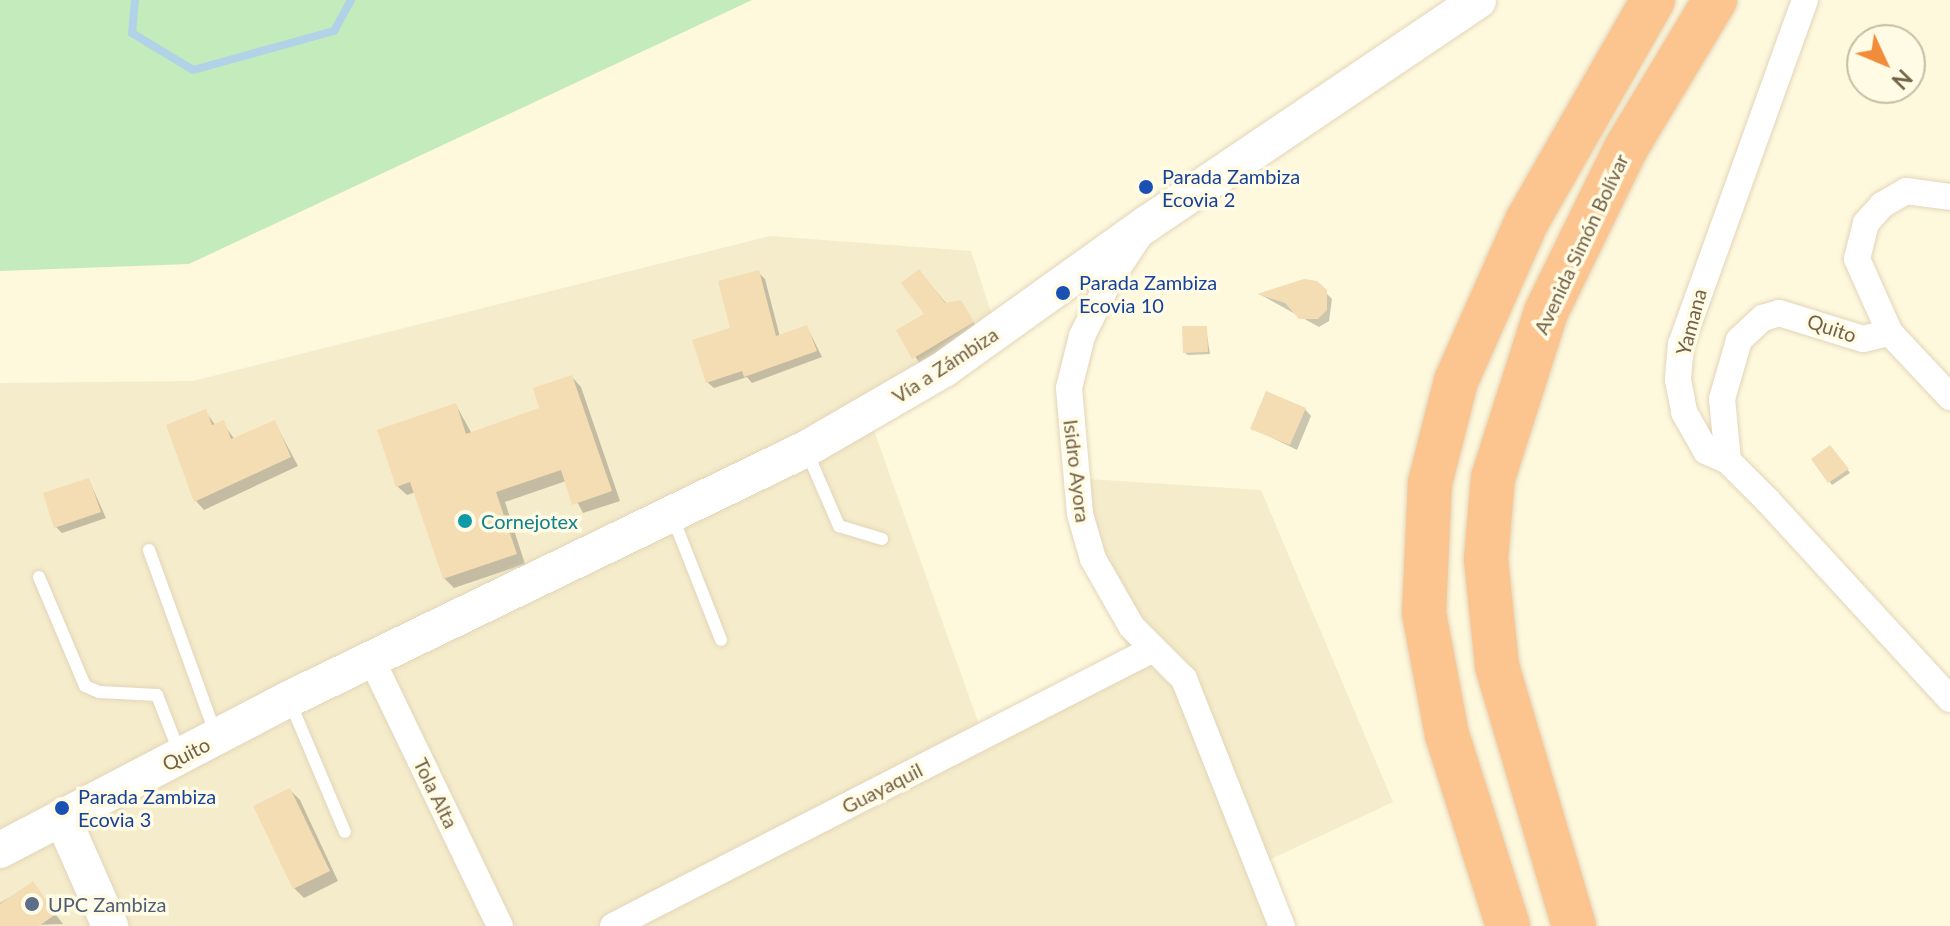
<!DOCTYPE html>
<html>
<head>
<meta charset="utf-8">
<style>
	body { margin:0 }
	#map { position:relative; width:1950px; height:926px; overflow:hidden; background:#fef8dd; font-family:Lato,sans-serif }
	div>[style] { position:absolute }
	.residential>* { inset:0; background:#f5eccb }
	.green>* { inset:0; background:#c4ebbc }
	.shadow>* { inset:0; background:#0003 }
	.stream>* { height:8px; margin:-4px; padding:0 4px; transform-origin:4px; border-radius:4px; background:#b1d3e7 }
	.building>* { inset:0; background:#f4dcb3 }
	.roads { filter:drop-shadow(0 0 2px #e2d5b9) drop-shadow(0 0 2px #e2d5b9) }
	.lane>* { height:12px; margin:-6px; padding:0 6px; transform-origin:6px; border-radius:6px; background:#fff }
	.street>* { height:26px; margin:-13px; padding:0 13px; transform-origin:13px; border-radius:13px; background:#fff }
	.secondary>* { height:36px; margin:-18px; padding:0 18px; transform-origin:18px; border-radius:18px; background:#fff }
	.highway>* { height:44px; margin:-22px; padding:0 22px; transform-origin:22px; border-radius:22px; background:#fcc590 }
	.dots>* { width:22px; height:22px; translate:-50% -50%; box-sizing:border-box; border:4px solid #fffbe5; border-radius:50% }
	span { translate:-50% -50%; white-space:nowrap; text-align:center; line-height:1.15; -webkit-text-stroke:7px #fffbe5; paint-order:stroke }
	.transit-label { font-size:20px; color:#164399 }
	.left { translate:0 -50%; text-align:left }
	.street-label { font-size:20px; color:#746145 }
	.culture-label { font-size:20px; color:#0d838f }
	.service-label { font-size:20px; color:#4e5e75 }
	.north { position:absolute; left:1846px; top:24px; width:80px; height:80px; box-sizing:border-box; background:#fffbe5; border:2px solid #c7bda5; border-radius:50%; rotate:134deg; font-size:22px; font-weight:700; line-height:32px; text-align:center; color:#746145 }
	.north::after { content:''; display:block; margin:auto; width:28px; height:36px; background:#f08c3a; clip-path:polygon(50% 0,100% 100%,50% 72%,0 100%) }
</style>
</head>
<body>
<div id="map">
	<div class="residential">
		<div style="clip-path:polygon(770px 236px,971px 251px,1001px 343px,872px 425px,980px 727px,1128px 651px,1088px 559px,1088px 479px,1261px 490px,1393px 802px,1258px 865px,1285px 926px,0 926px,0 383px,193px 381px)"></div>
	</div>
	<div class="green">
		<div style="clip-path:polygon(0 0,752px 0,189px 264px,0 271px)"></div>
	</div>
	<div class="shadow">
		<div style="clip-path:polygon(758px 272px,765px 279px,780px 337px,807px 327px,822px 357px,752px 383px,747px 377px,714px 388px,707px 382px)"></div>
		<div style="clip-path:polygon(925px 278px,950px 308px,961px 302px,978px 329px,920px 364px,899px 331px,927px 315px)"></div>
		<div style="clip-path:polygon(1304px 281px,1316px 283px,1332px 299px,1329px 321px,1319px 327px,1261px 295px)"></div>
		<div style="clip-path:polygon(1206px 328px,1210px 354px,1188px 355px,1185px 353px)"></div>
		<div style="clip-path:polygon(572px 377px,581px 387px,620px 501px,583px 513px,566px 481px,505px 502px,525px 564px,454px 588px,444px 578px,416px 492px,407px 495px,397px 486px,456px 405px,472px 434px,542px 409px)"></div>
		<div style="clip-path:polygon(1305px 409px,1311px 416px,1297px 450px,1252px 428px)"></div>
		<div style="clip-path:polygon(205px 411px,216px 426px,223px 423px,235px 440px,275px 423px,298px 466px,204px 510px,196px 501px)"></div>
		<div style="clip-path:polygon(1833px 450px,1850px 473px,1832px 485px,1814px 460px)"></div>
		<div style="clip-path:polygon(89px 480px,106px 518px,62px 533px,56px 527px)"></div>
		<div style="clip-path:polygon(290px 790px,300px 800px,338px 881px,304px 898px,294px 888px)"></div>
		<div style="clip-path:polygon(32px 884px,63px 924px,0 926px,0 903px)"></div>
	</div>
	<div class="stream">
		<div style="left:135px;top:0;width:33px;rotate:95deg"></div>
		<div style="left:132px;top:33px;width:71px;rotate:31.2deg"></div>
		<div style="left:193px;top:70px;width:146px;rotate:-15.5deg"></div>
		<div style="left:334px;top:31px;width:35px;rotate:-61deg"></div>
	</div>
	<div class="building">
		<div style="clip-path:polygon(919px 269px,945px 303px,961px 300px,974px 322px,912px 359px,896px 330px,924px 314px,901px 283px)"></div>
		<div style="clip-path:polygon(759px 270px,776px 336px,807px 325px,817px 351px,744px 377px,742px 371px,706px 383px,692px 340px,730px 328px,718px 281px)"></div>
		<div style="clip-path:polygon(1304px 279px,1317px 281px,1327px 290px,1327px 310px,1318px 319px,1299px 319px,1285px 303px,1257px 294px)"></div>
		<div style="clip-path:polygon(1182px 326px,1207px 326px,1208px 352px,1183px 353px)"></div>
		<div style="clip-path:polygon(572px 375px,612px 491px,572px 505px,561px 470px,496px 492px,517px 554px,443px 579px,410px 482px,396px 487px,377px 430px,456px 403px,466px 434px,539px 408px,533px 388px)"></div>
		<div style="clip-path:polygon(1266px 391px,1306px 408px,1290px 445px,1250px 429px)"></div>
		<div style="clip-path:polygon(206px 409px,212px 425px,224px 420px,231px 439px,275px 420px,291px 457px,194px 502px,166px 425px)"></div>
		<div style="clip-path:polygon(1830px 445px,1849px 469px,1828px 483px,1811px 459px)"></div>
		<div style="clip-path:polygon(89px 478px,101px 512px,54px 528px,43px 493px)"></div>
		<div style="clip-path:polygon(290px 788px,330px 871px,293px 889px,253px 806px)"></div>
		<div style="clip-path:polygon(33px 881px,56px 914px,39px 926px,0 926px,0 904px)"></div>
	</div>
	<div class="roads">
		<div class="lane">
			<div style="left:807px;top:452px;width:81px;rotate:66.6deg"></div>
			<div style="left:839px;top:526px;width:45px;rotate:16.8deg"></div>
			<div style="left:673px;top:518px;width:131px;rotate:68.5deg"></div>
			<div style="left:149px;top:550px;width:197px;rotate:70.1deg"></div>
			<div style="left:39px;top:577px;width:118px;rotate:67.1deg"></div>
			<div style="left:85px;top:686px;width:15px;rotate:23deg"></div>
			<div style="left:99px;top:692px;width:58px;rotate:3deg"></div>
			<div style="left:157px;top:695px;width:63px;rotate:68.7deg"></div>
			<div style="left:290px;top:702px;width:141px;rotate:67.1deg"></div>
		</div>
		<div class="street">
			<div style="left:1805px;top:0;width:366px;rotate:109.8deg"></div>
			<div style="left:1681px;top:344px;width:36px;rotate:95deg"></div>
			<div style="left:1678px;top:380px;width:33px;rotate:79deg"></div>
			<div style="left:1684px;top:412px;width:45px;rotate:60.6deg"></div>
			<div style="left:1706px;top:451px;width:24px;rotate:24deg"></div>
			<div style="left:1728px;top:461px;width:57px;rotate:45deg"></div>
			<div style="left:1768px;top:501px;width:269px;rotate:47.4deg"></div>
			<div style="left:1139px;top:236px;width:56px;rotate:123.4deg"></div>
			<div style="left:1108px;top:283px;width:59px;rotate:116.1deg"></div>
			<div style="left:1082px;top:336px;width:54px;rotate:104deg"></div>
			<div style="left:1069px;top:388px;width:126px;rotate:85deg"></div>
			<div style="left:1080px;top:514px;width:47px;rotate:73.9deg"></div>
			<div style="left:1093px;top:559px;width:78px;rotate:60.2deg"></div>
			<div style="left:1132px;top:627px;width:74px;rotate:45deg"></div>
			<div style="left:1184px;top:679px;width:266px;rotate:68.4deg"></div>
			<div style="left:1890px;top:333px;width:88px;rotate:46.8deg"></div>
			<div style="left:1728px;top:461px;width:62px;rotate:-95.5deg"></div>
			<div style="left:1722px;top:399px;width:61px;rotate:-73.9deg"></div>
			<div style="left:1739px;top:340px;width:33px;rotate:-43deg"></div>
			<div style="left:1763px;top:318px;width:17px;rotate:-17deg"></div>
			<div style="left:1779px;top:313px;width:88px;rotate:17.2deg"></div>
			<div style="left:1863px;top:339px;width:28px;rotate:-13deg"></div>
			<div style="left:1890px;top:333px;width:81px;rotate:-114deg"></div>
			<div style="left:1857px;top:259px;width:37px;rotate:-76deg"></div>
			<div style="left:1866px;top:223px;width:24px;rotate:-48deg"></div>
			<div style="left:1882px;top:205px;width:28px;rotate:-30deg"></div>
			<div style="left:1906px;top:191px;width:44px;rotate:7.8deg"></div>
			<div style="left:372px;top:660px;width:295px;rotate:64.3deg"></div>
			<div style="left:613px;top:926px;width:605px;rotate:-27.16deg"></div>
		</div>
		<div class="secondary">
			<div style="left:62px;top:817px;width:119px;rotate:66.2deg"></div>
			<div style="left:0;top:850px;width:326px;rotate:-27.6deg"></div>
			<div style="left:289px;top:699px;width:574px;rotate:-25.81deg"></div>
			<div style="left:806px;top:449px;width:160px;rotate:-30.1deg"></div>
			<div style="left:944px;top:369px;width:251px;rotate:-35.6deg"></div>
			<div style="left:1148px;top:223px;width:398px;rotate:-34deg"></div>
		</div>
		<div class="highway">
			<div style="left:1508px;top:926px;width:201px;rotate:-107.7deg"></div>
			<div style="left:1447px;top:735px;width:124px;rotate:-100.7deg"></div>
			<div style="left:1424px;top:613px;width:130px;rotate:-87.4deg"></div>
			<div style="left:1430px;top:483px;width:105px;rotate:-75.7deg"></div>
			<div style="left:1456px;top:381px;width:175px;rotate:-66.1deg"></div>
			<div style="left:1527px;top:221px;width:254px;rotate:-60.3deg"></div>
			<div style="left:1574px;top:926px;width:271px;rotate:-106.5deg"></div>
			<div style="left:1497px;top:666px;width:108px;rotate:-95.9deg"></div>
			<div style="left:1486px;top:559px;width:81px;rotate:-85.1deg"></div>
			<div style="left:1493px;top:478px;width:174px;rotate:-72.3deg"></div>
			<div style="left:1546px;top:312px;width:182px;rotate:-64deg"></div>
			<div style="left:1626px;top:148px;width:173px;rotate:-59deg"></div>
		</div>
	</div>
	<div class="dots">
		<div style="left:1146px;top:187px;background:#1a4fb4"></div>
		<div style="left:1063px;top:293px;background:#1a4fb4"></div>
		<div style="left:465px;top:521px;background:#0f9aa8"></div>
		<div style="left:62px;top:808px;background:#1a4fb4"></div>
		<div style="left:32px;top:904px;background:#5c6f8a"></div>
	</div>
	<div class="transit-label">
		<span class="left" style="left:1162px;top:188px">Parada Zambiza<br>Ecovia 2</span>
		<span class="left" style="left:1079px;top:294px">Parada Zambiza<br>Ecovia 10</span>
		<span class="left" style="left:78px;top:808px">Parada Zambiza<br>Ecovia 3</span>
	</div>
	<div class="street-label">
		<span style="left:1581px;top:244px;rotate:-65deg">Avenida Simón Bolívar</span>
		<span style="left:1691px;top:322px;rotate:-75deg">Yamana</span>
		<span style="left:1832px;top:328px;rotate:18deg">Quito</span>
		<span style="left:945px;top:365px;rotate:-33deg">Vía a Zámbiza</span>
		<span style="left:1077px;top:471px;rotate:83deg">Isidro Ayora</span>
		<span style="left:186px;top:754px;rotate:-27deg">Quito</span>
		<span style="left:882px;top:788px;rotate:-27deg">Guayaquil</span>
		<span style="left:436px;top:793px;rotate:64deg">Tola Alta</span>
	</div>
	<div class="culture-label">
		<span class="left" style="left:481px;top:521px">Cornejotex</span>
	</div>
	<div class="service-label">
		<span class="left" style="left:48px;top:904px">UPC Zambiza</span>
	</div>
	<div class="north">N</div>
</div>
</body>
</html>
